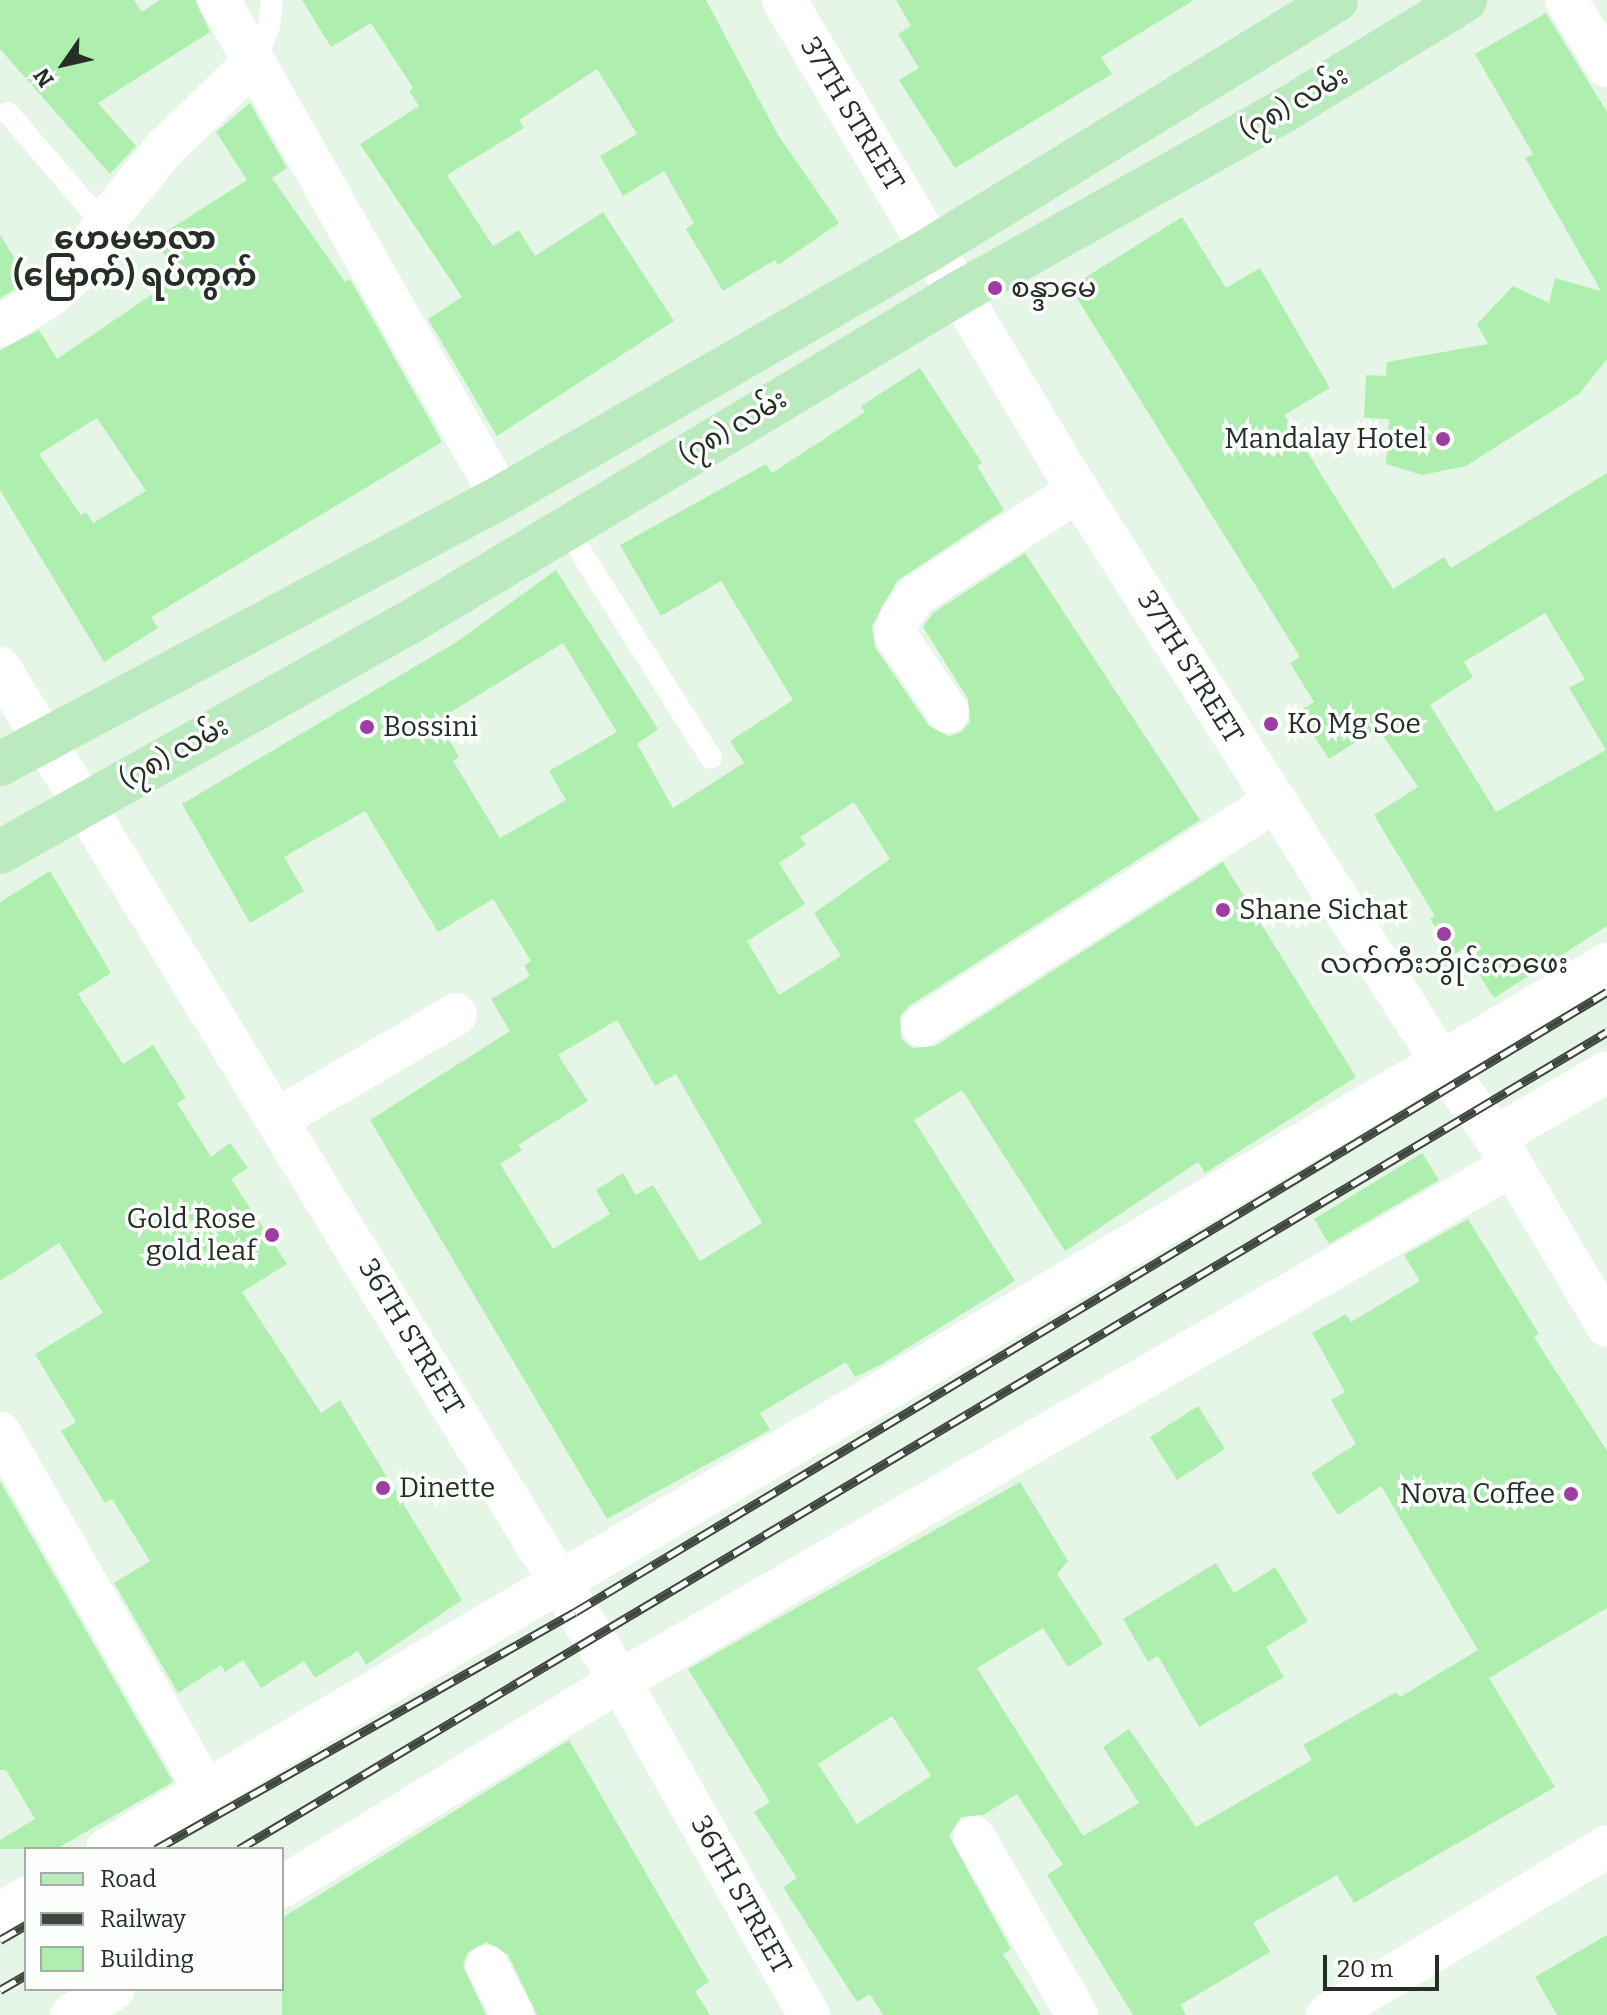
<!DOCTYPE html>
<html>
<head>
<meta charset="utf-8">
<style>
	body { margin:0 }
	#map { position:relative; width:1607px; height:2015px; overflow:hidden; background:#e6f6e6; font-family:Bitter,"Noto Sans Myanmar",serif }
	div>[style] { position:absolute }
	.building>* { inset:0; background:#aeefb0 }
	.lane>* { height:22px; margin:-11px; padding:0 11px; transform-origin:11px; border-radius:11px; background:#fff }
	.street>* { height:42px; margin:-21px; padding:0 21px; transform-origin:21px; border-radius:21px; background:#fff }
	.secondary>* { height:44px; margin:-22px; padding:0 22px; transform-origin:22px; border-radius:22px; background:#fff }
	.primary>* { height:44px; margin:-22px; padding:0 22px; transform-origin:22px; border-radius:22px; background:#bbeabe }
	.rail>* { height:9px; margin-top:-4.5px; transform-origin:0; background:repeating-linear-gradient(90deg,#fcfffc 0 18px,#3f463f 0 36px); box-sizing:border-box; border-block:2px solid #3f463f }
	.dots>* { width:22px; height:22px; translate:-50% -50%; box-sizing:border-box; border:4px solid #fcfffc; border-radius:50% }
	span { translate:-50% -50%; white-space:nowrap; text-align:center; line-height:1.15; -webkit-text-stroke:7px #fcfffc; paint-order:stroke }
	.street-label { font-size:28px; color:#272d27 }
	.poi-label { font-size:28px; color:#272d27 }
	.left { translate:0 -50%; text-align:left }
	.right { translate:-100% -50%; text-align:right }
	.quarter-label { font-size:32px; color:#272d27; font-weight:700 }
	.legend { position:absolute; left:24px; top:1847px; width:260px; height:144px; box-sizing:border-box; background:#fcfffc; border:2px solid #a7aba7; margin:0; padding:10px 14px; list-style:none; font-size:24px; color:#272d27 }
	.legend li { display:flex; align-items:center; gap:16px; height:40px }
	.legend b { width:40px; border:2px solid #a7aba7 }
	.north { position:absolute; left:24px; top:24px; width:80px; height:80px; -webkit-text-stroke:6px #fcfffc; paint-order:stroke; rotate:236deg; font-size:22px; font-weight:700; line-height:32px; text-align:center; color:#272d27 }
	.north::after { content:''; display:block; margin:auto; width:28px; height:36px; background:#272d27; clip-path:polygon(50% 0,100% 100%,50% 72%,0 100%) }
	.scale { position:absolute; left:1323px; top:1955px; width:116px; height:36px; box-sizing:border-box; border:4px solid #272d27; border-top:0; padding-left:10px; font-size:24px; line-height:28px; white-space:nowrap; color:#272d27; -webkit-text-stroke:6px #fcfffc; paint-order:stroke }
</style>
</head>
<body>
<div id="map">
	<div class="building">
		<div style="clip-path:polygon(0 0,134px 0,142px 12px,160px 0,195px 0,210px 32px,98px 103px,136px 146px,110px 174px,0 49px)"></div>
		<div style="clip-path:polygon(302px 0,706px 0,778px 135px,839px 223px,778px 265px,775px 260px,723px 291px,686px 229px,694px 223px,664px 171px,623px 196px,600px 156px,637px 134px,597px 69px,519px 120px,524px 128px,447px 175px,493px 246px,519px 230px,535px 256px,603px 212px,674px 321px,497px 436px,428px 319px,462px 297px,360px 144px,419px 106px,409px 91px,413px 88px,371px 23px,331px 47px)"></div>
		<div style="clip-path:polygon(896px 0,1194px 0,1101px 57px,1112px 74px,955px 168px,899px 80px,919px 68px,898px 34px,911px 26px)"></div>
		<div style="clip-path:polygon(1546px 13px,1607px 112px,1607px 359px,1579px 394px,1466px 466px,1422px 475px,1386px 464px,1389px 419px,1364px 418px,1366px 375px,1386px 376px,1387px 362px,1488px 344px,1477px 324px,1513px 286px,1549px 303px,1555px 278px,1601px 291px,1525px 158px,1533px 154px,1475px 54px)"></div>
		<div style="clip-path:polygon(evenodd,250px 103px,287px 168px,272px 178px,345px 282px,350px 279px,442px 442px,151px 617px,158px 628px,104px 662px,0 490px,0 350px,39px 330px,57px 359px,176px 278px,156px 238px,247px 180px,216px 132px,250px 103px,97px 418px,146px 491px,93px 523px,86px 512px,81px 515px,39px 454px,97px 418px)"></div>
		<div style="clip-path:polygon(evenodd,1182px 217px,1226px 288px,1260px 268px,1330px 388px,1284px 415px,1393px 589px,1444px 557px,1451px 568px,1607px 473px,1607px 926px,1494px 998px,1463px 949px,1453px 955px,1430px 919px,1435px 916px,1374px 815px,1418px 787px,1378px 728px,1329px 759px,1298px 712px,1314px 702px,1290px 663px,1300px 657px,1070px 287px,1182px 217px,1545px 613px,1585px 679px,1569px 688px,1606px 750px,1496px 812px,1430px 705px,1473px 677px,1464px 662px,1545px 613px)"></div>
		<div style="clip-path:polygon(0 235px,29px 281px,0 298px)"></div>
		<div style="clip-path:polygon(evenodd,920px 368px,982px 463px,977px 466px,1004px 510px,897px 581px,872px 626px,875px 647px,929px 726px,949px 736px,961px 732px,970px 722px,968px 699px,923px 627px,933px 613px,1025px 553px,1200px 820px,909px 1006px,900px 1016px,901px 1038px,912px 1048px,935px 1046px,1223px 862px,1356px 1077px,1205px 1173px,1198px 1162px,1065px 1251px,962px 1090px,914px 1120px,1015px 1281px,880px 1365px,855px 1377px,846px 1362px,760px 1413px,770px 1430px,607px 1519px,370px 1120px,510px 1031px,491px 999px,530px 976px,524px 965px,531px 961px,493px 899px,438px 932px,365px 811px,284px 857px,304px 891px,250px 923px,182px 804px,455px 643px,556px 570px,658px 729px,637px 744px,673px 808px,744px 763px,730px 741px,793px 700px,721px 581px,661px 616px,620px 545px,766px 464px,772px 473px,865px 412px,861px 406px,920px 368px,563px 643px,617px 732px,549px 771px,566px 800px,500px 838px,453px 761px,459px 757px,438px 720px,563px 643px,920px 368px,854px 802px,890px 859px,814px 913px,841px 956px,779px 995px,747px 941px,805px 904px,779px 863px,806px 845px,800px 837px,854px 802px,920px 368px,617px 1020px,655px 1086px,676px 1074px,762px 1223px,700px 1261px,653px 1185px,636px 1195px,623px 1173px,596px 1190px,610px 1214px,553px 1249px,500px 1164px,522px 1150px,518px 1145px,588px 1101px,558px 1055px,617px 1020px)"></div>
		<div style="clip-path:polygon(50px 871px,111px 973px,78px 994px,123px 1064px,153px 1045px,186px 1098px,177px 1103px,211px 1157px,230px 1143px,248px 1168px,231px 1179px,287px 1264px,242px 1292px,321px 1413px,340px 1400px,462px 1600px,366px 1665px,358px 1651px,315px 1678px,304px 1661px,261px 1688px,243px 1660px,225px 1672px,221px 1665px,178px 1693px,114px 1583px,150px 1561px,112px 1499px,105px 1503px,61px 1431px,76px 1422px,35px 1354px,103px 1313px,59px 1243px,0 1281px,0 902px)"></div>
		<div style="clip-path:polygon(1422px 1153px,1439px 1180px,1329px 1244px,1314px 1219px)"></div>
		<div style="clip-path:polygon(evenodd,1468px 1219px,1539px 1334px,1534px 1337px,1607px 1451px,1607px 1608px,1489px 1678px,1555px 1787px,1354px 1903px,1337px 1875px,1253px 1923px,1270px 1952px,1180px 2005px,1186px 2015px,1133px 2015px,1047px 1875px,1063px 1865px,1017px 1794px,983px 1815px,961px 1817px,949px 1836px,1011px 1949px,1003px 1954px,1041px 2015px,883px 2015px,870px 1994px,857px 2002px,783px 1887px,797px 1878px,754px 1812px,770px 1802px,688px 1669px,1020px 1482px,1068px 1561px,1057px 1574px,1103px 1644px,1068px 1667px,1043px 1628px,977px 1668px,1083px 1836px,1139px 1803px,1103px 1747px,1129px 1729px,1196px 1827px,1312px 1760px,1303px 1745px,1396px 1692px,1400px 1697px,1478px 1650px,1381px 1486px,1338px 1515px,1311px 1473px,1356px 1444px,1331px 1400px,1345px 1392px,1312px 1333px,1346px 1314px,1351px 1322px,1420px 1281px,1404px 1255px,1468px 1219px,892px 1716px,931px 1776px,857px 1824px,818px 1764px,892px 1716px)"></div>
		<div style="clip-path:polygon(1198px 1406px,1225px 1449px,1177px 1480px,1150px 1437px)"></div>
		<div style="clip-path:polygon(0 1481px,173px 1782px,56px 1849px,0 1849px,0 1840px,35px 1819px,6px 1770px,0 1770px)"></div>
		<div style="clip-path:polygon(1216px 1563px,1234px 1593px,1275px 1567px,1308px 1621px,1266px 1647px,1284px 1677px,1199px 1727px,1158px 1656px,1148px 1662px,1123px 1619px)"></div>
		<div style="clip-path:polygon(569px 1740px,709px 1982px,695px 1991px,710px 2015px,537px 2015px,508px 1955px,487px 1942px,467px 1953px,463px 1966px,486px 2015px,282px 2015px,282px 1918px)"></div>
		<div style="clip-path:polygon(1607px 1935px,1607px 2015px,1557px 2015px,1535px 1977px)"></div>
	</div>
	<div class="lane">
		<div style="left:254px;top:62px;width:39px;rotate:-67deg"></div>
		<div style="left:269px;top:26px;width:26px;rotate:-83deg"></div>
		<div style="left:8px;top:113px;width:146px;rotate:49.4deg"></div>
		<div style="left:565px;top:527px;width:273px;rotate:57.7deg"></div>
	</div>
	<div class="street">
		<div style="left:219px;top:0;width:571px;rotate:60.43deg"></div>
		<div style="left:1566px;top:0;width:78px;rotate:58.2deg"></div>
		<div style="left:959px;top:293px;width:231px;rotate:59deg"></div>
		<div style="left:1078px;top:491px;width:698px;rotate:57.52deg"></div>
		<div style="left:1453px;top:1080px;width:71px;rotate:53.6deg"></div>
		<div style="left:1495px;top:1137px;width:220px;rotate:59.3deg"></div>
		<div style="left:0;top:326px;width:58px;rotate:-31deg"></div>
		<div style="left:50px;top:296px;width:30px;rotate:-42deg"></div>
		<div style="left:72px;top:276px;width:61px;rotate:-59.2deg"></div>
		<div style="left:103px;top:224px;width:98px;rotate:-50.8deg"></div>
		<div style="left:165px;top:148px;width:124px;rotate:-44deg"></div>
		<div style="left:0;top:668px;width:1188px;rotate:58.53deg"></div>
		<div style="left:620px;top:1681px;width:384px;rotate:60.5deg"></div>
		<div style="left:948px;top:712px;width:94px;rotate:-124.2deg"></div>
		<div style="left:895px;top:634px;width:19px;rotate:-72deg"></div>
		<div style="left:901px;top:616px;width:26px;rotate:-54deg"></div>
		<div style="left:916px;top:595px;width:193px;rotate:-32.7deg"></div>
		<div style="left:922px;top:1026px;width:419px;rotate:-32.5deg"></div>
		<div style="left:279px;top:1118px;width:205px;rotate:-30.4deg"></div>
		<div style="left:1495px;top:1137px;width:129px;rotate:-30.1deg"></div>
		<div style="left:0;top:1433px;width:413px;rotate:60.1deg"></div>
		<div style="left:974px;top:1837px;width:206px;rotate:59.9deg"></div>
		<div style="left:107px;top:1849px;width:1742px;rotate:-30.54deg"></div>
		<div style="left:282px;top:1887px;width:396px;rotate:-31.4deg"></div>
		<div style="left:620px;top:1681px;width:1029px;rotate:-30.03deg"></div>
		<div style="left:0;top:1914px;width:31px;rotate:-32deg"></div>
		<div style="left:487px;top:1966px;width:55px;rotate:62deg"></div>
		<div style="left:71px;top:2015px;width:50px;rotate:-31.2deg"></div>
		<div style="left:1327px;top:2015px;width:327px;rotate:-31deg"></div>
	</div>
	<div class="secondary">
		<div style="left:784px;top:0;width:341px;rotate:59.2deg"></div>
	</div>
	<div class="primary">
		<div style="left:0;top:764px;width:568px;rotate:-28.05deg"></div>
		<div style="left:501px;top:497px;width:498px;rotate:-30deg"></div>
		<div style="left:932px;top:248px;width:474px;rotate:-31.5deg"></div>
		<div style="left:0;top:852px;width:464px;rotate:-29.3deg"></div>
		<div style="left:405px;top:625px;width:646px;rotate:-30.93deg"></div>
		<div style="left:959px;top:293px;width:374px;rotate:-29.3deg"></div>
		<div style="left:1285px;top:110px;width:211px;rotate:-31.4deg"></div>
	</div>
	<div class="rail">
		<div style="left:156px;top:1849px;width:481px;rotate:-29.5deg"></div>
		<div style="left:575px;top:1612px;width:1204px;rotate:-31deg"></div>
		<div style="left:239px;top:1849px;width:1593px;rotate:-30.85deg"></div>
		<div style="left:0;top:1940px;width:30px;rotate:-30deg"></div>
		<div style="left:0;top:1990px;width:30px;rotate:-30deg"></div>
	</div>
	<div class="dots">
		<div style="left:995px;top:288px;background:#9e3da4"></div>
		<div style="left:1443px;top:439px;background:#9e3da4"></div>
		<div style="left:1271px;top:724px;background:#9e3da4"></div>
		<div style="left:367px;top:727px;background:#9e3da4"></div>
		<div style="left:1223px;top:910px;background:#9e3da4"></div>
		<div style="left:1444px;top:934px;background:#9e3da4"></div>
		<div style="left:272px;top:1235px;background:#9e3da4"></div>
		<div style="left:383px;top:1488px;background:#9e3da4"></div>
		<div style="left:1571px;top:1494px;background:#9e3da4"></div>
	</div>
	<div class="street-label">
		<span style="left:1294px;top:103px;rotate:-30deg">(၇၈) လမ်း</span>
		<span style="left:852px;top:114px;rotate:59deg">37TH STREET</span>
		<span style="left:733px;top:427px;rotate:-31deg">(၇၈) လမ်း</span>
		<span style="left:1190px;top:667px;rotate:58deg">37TH STREET</span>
		<span style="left:174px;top:753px;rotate:-29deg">(၇၈) လမ်း</span>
		<span style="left:411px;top:1337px;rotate:59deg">36TH STREET</span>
		<span style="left:741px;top:1895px;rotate:61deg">36TH STREET</span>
	</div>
	<div class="poi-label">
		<span class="left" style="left:1011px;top:288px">စန္ဒာမေ</span>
		<span class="right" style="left:1427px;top:439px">Mandalay Hotel</span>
		<span class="left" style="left:1287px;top:724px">Ko Mg Soe</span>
		<span class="left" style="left:383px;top:727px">Bossini</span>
		<span class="left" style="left:1239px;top:910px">Shane Sichat</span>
		<span style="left:1444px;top:964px">လက်ကီးဘွိုင်းကဖေး</span>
		<span class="right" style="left:256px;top:1235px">Gold Rose<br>gold leaf</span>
		<span class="left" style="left:399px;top:1488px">Dinette</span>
		<span class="right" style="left:1555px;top:1494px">Nova Coffee</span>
	</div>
	<div class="quarter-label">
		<span style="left:135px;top:257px">ဟေမမာလာ<br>(မြောက်) ရပ်ကွက်</span>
	</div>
	<ul class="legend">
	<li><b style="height:10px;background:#bbeabe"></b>Road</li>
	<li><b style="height:10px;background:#3f463f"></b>Railway</li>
	<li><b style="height:22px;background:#aeefb0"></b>Building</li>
	</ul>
	<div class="north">N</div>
	<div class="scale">20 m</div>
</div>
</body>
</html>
